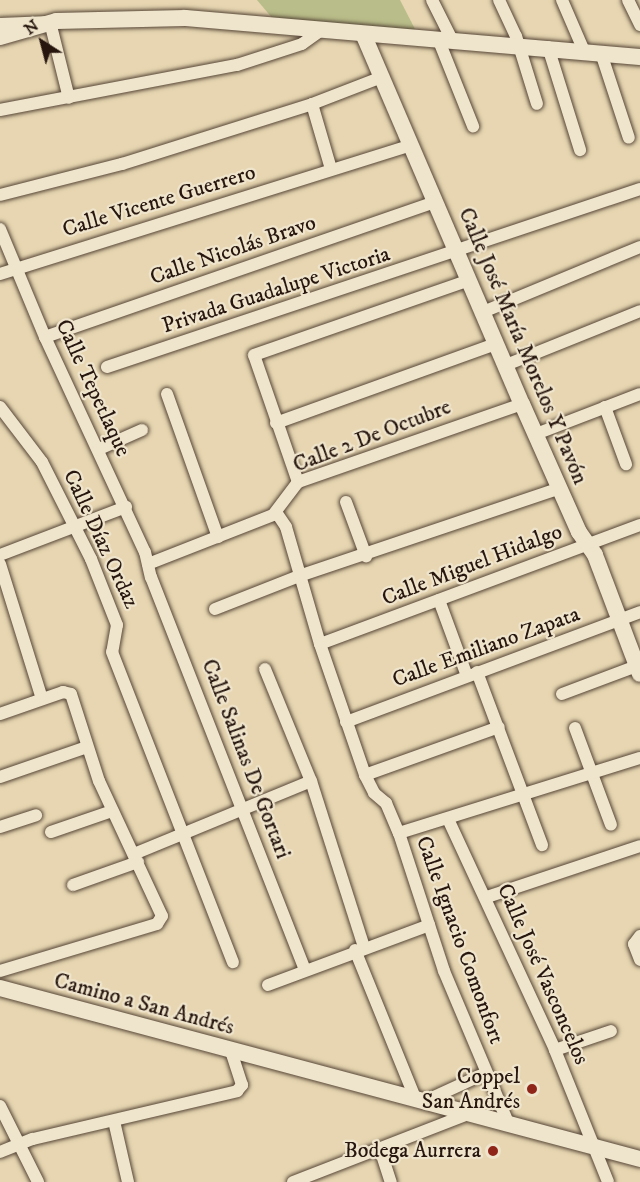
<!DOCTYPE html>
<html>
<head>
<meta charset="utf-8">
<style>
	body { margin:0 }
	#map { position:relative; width:640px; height:1182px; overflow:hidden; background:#e7d6b1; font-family:"IM FELL DW Pica",serif }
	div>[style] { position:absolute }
	.green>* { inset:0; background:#b9bd89 }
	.roads { filter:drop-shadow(0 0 2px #564637) drop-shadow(0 0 2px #564637) }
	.street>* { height:12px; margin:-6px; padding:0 6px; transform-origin:6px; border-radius:6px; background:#efe4cc }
	.secondary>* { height:16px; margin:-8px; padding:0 8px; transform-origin:8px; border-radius:8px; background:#efe4cc }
	.dots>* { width:16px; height:16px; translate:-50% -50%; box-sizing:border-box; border:3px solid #efe4cc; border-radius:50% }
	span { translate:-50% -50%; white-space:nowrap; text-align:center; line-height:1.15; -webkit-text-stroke:4.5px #efe4cc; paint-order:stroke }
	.street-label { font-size:22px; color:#26160e }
	.poi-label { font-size:22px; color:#26160e }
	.right { translate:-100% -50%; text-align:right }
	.north { position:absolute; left:12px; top:12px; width:60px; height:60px; -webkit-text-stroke:4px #efe4cc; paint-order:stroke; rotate:324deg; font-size:16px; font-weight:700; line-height:24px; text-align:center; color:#26160e }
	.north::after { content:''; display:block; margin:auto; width:21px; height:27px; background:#26160e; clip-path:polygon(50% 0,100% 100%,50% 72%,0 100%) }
</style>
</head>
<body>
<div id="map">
	<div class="green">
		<div style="clip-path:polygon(257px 0,400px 0,416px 31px,273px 19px)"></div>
	</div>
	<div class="roads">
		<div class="street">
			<div style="left:432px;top:0;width:47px;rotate:63.4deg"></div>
			<div style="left:499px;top:0;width:40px;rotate:65deg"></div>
			<div style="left:516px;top:36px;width:71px;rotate:72.8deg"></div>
			<div style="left:562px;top:0;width:56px;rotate:66.7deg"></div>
			<div style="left:628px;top:0;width:28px;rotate:64deg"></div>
			<div style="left:0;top:24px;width:50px;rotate:-2.3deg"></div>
			<div style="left:50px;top:22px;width:78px;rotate:76deg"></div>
			<div style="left:439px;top:41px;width:92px;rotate:68.2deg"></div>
			<div style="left:548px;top:47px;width:108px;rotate:72.7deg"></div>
			<div style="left:601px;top:53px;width:89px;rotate:71.8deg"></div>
			<div style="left:312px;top:104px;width:68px;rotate:73.7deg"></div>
			<div style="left:0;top:110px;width:241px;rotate:-10.8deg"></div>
			<div style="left:237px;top:65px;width:68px;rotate:-17.9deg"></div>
			<div style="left:302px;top:44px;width:22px;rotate:-36deg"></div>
			<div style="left:0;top:195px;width:126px;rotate:-14.3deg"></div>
			<div style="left:122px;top:164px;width:199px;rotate:-17.5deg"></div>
			<div style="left:312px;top:104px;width:75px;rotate:-21.1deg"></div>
			<div style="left:0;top:229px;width:117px;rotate:67.4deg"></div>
			<div style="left:45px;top:337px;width:237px;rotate:65.1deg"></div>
			<div style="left:145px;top:552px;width:26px;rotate:77deg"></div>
			<div style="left:151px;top:577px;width:422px;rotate:68.6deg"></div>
			<div style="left:0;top:274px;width:431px;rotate:-17.4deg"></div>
			<div style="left:483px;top:312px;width:170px;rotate:-22.5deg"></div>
			<div style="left:45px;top:337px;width:413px;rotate:-19.1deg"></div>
			<div style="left:506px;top:365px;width:144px;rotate:-21.9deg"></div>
			<div style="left:107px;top:367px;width:562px;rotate:-18.47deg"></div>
			<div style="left:167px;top:394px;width:152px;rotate:70.4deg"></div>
			<div style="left:0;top:407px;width:69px;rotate:52.6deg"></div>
			<div style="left:42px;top:462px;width:109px;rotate:63.2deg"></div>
			<div style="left:91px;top:559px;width:71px;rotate:68.5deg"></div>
			<div style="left:117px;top:625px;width:27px;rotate:100deg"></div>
			<div style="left:112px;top:652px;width:333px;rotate:68.7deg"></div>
			<div style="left:605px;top:407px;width:61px;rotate:69.8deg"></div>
			<div style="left:276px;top:423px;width:234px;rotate:-19.8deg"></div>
			<div style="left:536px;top:434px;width:111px;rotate:-21deg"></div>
			<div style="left:99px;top:449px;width:47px;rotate:-23.8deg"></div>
			<div style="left:298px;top:482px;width:134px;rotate:-109.1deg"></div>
			<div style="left:254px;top:355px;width:228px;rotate:-19.2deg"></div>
			<div style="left:346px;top:502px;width:58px;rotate:69.7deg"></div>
			<div style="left:276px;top:512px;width:18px;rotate:56deg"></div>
			<div style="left:286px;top:527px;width:122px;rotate:73.8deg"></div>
			<div style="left:320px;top:644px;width:139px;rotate:71deg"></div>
			<div style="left:365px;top:775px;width:20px;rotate:63deg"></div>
			<div style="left:374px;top:793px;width:16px;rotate:40deg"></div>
			<div style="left:386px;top:803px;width:33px;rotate:67deg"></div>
			<div style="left:399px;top:833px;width:145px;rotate:71.9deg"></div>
			<div style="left:444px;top:971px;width:167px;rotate:67.1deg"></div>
			<div style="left:0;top:555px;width:135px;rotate:-20.9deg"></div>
			<div style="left:0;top:564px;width:141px;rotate:72.7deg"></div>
			<div style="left:148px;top:564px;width:134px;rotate:-21.4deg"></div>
			<div style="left:273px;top:515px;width:41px;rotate:-52.9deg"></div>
			<div style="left:298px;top:482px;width:237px;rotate:-19.2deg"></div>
			<div style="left:439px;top:600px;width:81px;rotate:69.8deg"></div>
			<div style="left:215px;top:609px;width:90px;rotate:-21.4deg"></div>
			<div style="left:299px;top:576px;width:275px;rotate:-18.6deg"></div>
			<div style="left:320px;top:644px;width:341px;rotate:-20.4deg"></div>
			<div style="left:265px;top:669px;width:121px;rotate:67.7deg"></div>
			<div style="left:311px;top:781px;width:174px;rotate:72.3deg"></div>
			<div style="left:477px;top:672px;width:185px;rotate:69.4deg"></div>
			<div style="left:562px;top:694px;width:80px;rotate:-20.5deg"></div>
			<div style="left:0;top:714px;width:67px;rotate:-19.2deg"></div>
			<div style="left:63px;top:692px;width:8px;rotate:14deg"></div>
			<div style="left:71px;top:694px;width:91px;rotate:72.2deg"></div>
			<div style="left:99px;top:781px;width:149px;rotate:65deg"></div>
			<div style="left:162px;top:916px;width:9px;rotate:122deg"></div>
			<div style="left:157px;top:924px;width:164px;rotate:163.3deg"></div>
			<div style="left:346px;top:722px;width:314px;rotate:-20.5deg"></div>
			<div style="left:575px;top:728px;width:103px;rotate:69.6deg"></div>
			<div style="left:365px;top:775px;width:142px;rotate:-19.7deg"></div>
			<div style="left:0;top:777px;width:92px;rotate:-19deg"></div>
			<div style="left:448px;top:819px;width:255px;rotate:65.1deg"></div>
			<div style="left:555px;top:1050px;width:142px;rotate:68.1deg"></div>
			<div style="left:0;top:827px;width:38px;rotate:-18deg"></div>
			<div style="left:51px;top:832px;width:65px;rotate:-19deg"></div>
			<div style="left:399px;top:833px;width:252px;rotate:-17.3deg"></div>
			<div style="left:134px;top:854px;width:191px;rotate:-22.4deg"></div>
			<div style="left:73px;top:885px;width:69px;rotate:-19.5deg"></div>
			<div style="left:487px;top:897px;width:161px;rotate:-18.4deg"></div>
			<div style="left:640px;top:936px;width:10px;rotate:127deg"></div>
			<div style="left:634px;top:944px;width:17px;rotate:69deg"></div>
			<div style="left:355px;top:950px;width:162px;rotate:67.9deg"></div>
			<div style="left:268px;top:985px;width:172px;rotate:-20.4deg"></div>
			<div style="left:555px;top:1050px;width:59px;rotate:-18.7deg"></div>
			<div style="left:423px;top:1102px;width:69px;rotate:-24.7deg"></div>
			<div style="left:0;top:1106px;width:85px;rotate:63.4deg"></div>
			<div style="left:114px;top:1121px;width:63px;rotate:77.1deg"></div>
			<div style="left:380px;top:1149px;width:35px;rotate:72deg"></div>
			<div style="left:0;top:1152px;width:35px;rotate:-22deg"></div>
			<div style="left:33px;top:1139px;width:210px;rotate:-13.2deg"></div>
			<div style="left:237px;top:1091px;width:8px;rotate:-50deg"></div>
			<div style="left:242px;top:1085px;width:36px;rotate:-108deg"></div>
			<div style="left:293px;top:1182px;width:188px;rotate:-21.2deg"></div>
		</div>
		<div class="secondary">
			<div style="left:364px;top:36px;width:400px;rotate:66.8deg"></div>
			<div style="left:522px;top:404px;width:140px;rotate:66deg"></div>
			<div style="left:579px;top:532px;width:28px;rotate:55deg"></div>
			<div style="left:595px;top:555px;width:127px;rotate:69.3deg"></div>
			<div style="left:0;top:37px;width:58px;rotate:-15.9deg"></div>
			<div style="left:56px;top:21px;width:129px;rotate:-1.3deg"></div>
			<div style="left:185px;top:18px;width:457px;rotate:4.9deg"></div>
			<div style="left:0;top:988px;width:662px;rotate:14.96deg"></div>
		</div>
	</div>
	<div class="dots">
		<div style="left:532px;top:1089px;background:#8f2418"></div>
		<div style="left:493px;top:1151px;background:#8f2418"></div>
	</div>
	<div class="street-label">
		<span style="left:159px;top:201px;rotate:-17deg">Calle Vicente Guerrero</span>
		<span style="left:233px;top:250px;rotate:-19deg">Calle Nicolás Bravo</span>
		<span style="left:276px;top:290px;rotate:-18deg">Privada Guadalupe Victoria</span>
		<span style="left:523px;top:346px;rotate:67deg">Calle José María Morelos Y Pavón</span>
		<span style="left:93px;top:388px;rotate:65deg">Calle Tepetlaque</span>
		<span style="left:372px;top:436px;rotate:-21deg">Calle 2 De Octubre</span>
		<span style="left:101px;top:539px;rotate:65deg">Calle Díaz Ordaz</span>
		<span style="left:472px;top:565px;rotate:-21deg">Calle Miguel Hidalgo</span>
		<span style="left:486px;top:647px;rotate:-20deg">Calle Emiliano Zapata</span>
		<span style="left:246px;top:759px;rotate:69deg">Calle Salinas De Gortari</span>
		<span style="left:460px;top:940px;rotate:70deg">Calle Ignacio Comonfort</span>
		<span style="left:543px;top:974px;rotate:66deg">Calle José Vasconcelos</span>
		<span style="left:144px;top:1004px;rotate:15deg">Camino a San Andrés</span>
	</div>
	<div class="poi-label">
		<span class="right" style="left:520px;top:1089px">Coppel<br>San Andrés</span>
		<span class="right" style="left:481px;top:1151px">Bodega Aurrera</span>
	</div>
	<div class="north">N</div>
</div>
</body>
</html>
